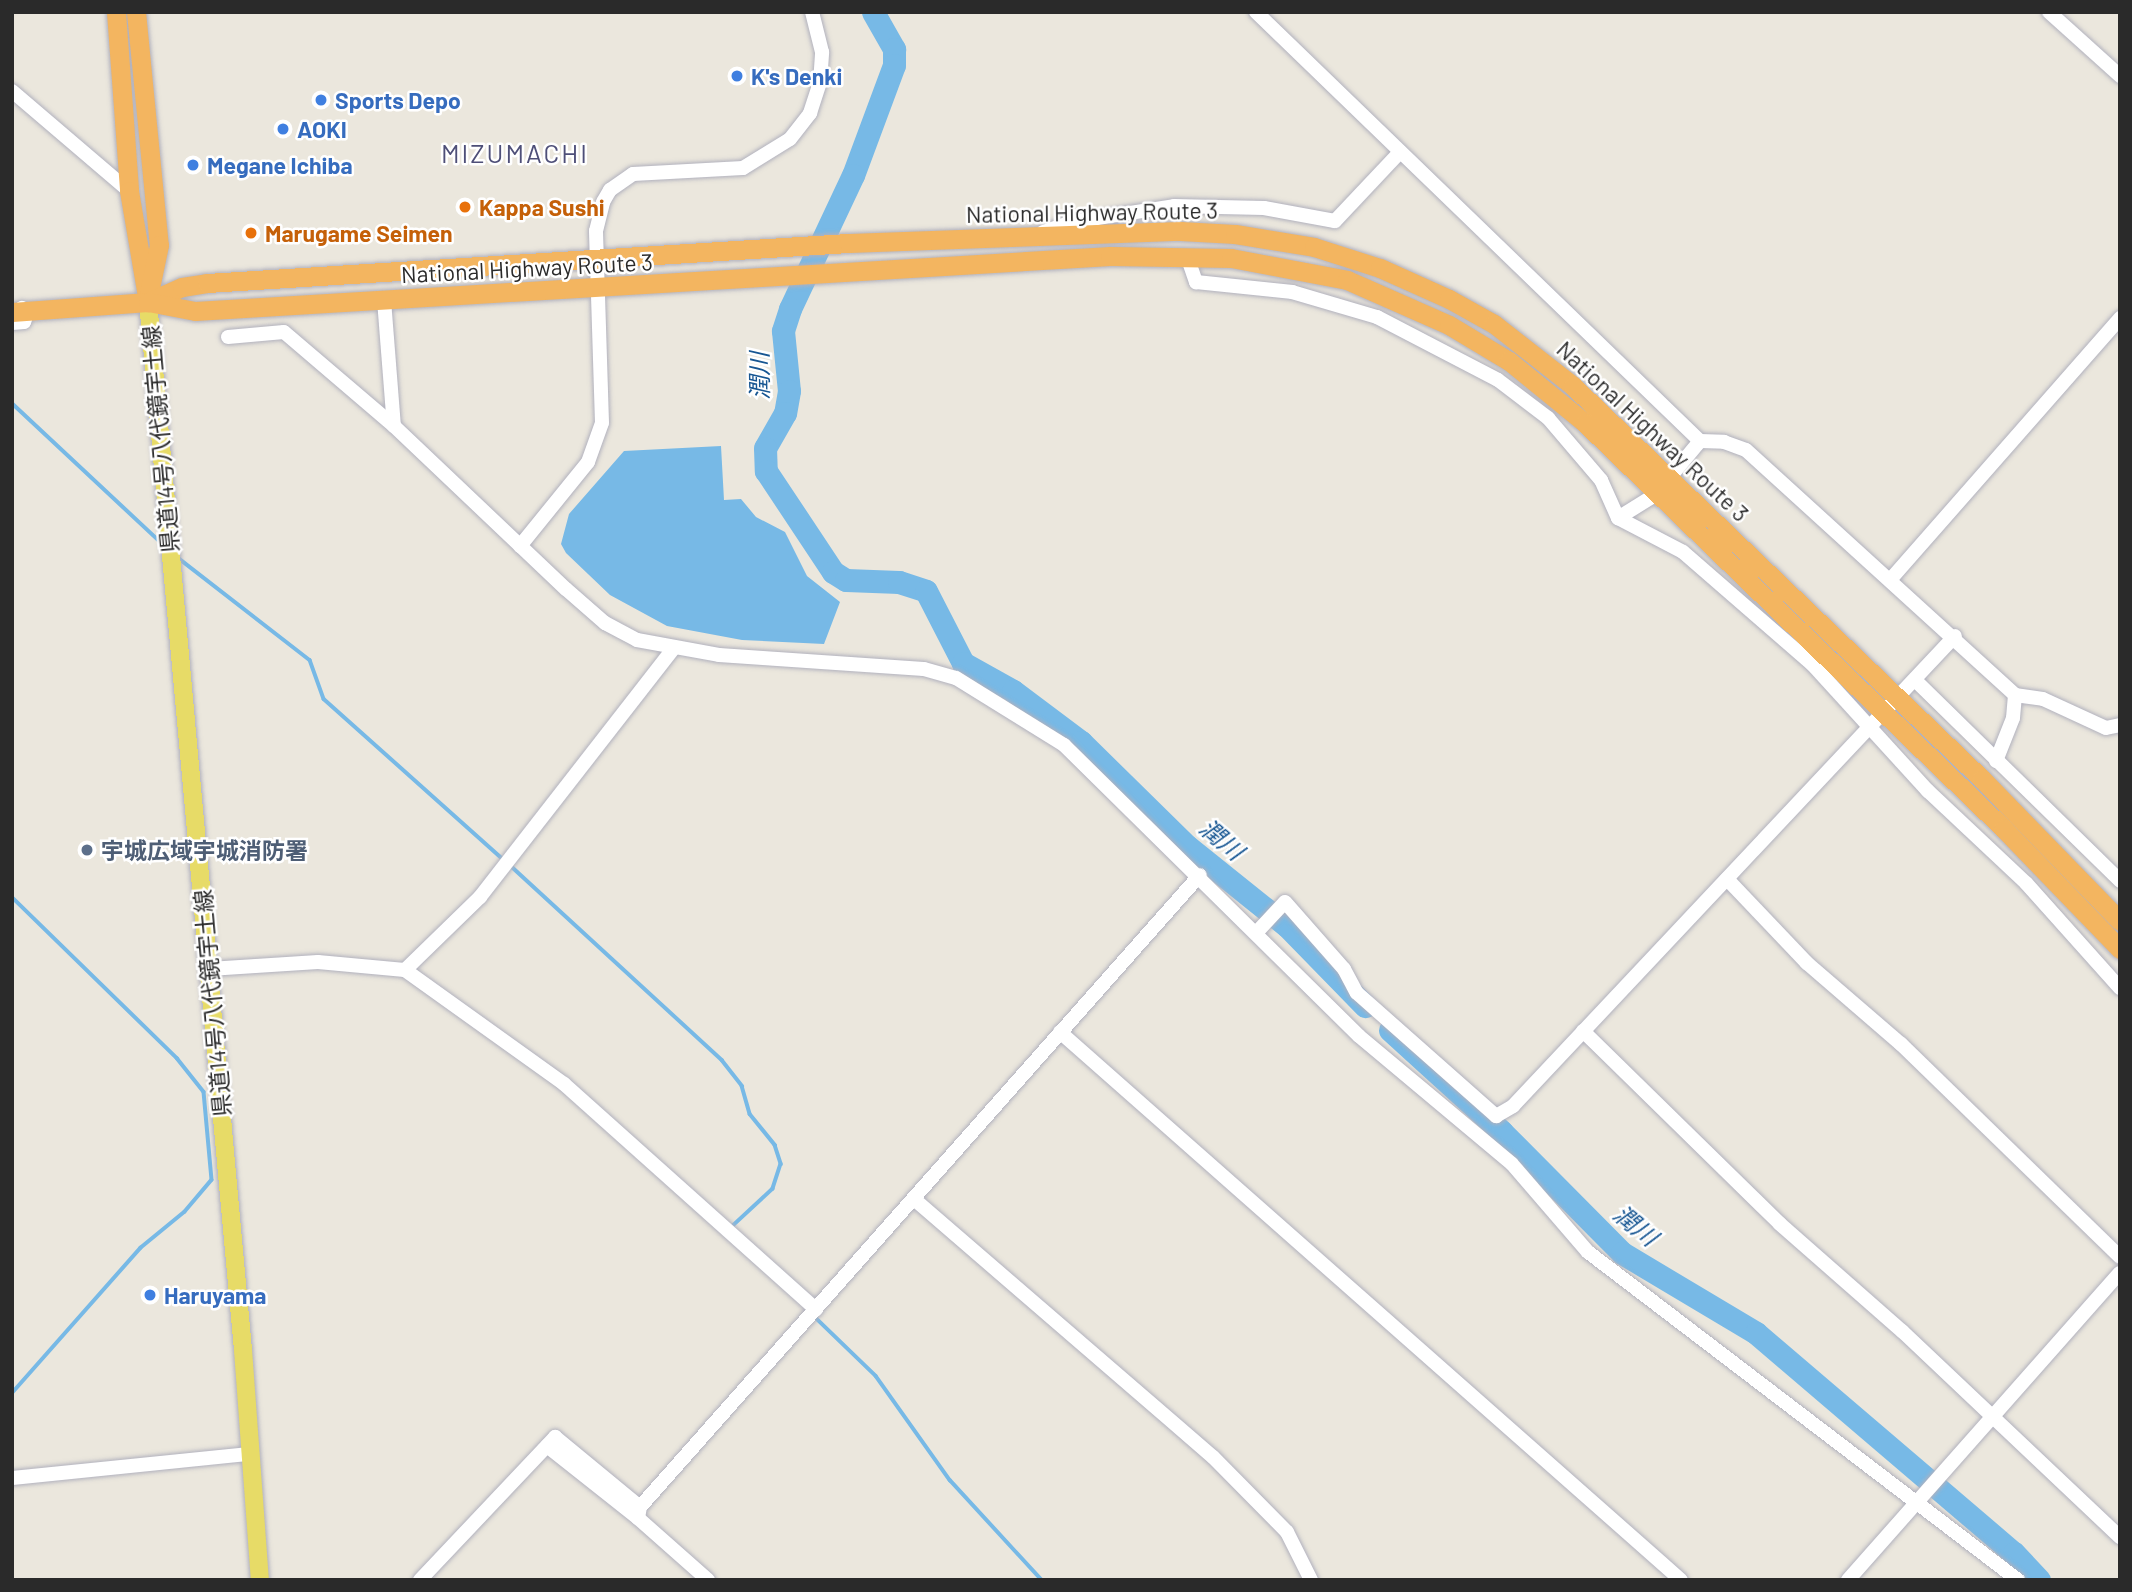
<!DOCTYPE html>
<html>
<head>
<meta charset="utf-8">
<style>
	body { margin:0 }
	#map { position:relative; width:2132px; height:1592px; overflow:hidden; background:#ebe7dd; font-family:Barlow,"Noto Sans JP",sans-serif }
	div>[style] { position:absolute }
	.water>* { inset:0; background:#77b9e6 }
	.stream>* { height:3.5px; margin:-1.75px; padding:0 1.75px; transform-origin:1.75px; border-radius:1.75px; background:#77b9e6 }
	.river>* { height:23px; margin:-11.5px; padding:0 11.5px; transform-origin:11.5px; border-radius:11.5px; background:#77b9e6 }
	.roads { filter:drop-shadow(0 0 2px #b1b1bd) drop-shadow(0 0 2px #b1b1bd) }
	.minor>* { height:14px; margin:-7px; padding:0 7px; transform-origin:7px; border-radius:7px; background:#fff }
	.major>* { height:18px; margin:-9px; padding:0 9px; transform-origin:9px; border-radius:9px; background:#e7db67 }
	.highway>* { height:19px; margin:-9.5px; padding:0 9.5px; transform-origin:9.5px; border-radius:9.5px; background:#f3b560 }
	.dots>* { width:19px; height:19px; translate:-50% -50%; box-sizing:border-box; border:4px solid #fff; border-radius:50% }
	span { translate:-50% -50%; white-space:nowrap; text-align:center; line-height:1.15; -webkit-text-stroke:5px #fff; paint-order:stroke }
	.shop-label { font-size:23px; color:#366cbe; font-weight:700 }
	.left { translate:0 -50%; text-align:left }
	.food-label { font-size:23px; color:#c56008; font-weight:700 }
	.street-label { font-size:23px; color:#2a2a2a }
	.service-label { font-size:23px; color:#4e5e75; font-weight:700 }
	.water-label { font-size:24px; color:#175692; font-style:italic }
	.quarter-label { font-size:26px; color:#4e4f78; letter-spacing:2px }
	.frame { position:absolute; inset:0; border:14px solid #2a2a2a; pointer-events:none }
</style>
</head>
<body>
<div id="map">
	<div class="water">
		<div style="clip-path:polygon(721px 446px,724px 500px,741px 499px,756px 517px,785px 532px,807px 576px,840px 602px,824px 644px,742px 640px,667px 626px,610px 595px,566px 553px,561px 544px,569px 514px,624px 451px)"></div>
	</div>
	<div class="stream">
		<div style="left:12px;top:403px;width:208px;rotate:43.1deg"></div>
		<div style="left:177px;top:557px;width:168px;rotate:37.8deg"></div>
		<div style="left:310px;top:660px;width:41px;rotate:70.3deg"></div>
		<div style="left:324px;top:699px;width:241px;rotate:41.8deg"></div>
		<div style="left:510px;top:865px;width:288px;rotate:42.6deg"></div>
		<div style="left:722px;top:1060px;width:33px;rotate:52deg"></div>
		<div style="left:742px;top:1086px;width:29px;rotate:74deg"></div>
		<div style="left:750px;top:1114px;width:40px;rotate:51deg"></div>
		<div style="left:775px;top:1145px;width:20px;rotate:72deg"></div>
		<div style="left:781px;top:1164px;width:26px;rotate:108deg"></div>
		<div style="left:773px;top:1189px;width:54px;rotate:137.2deg"></div>
		<div style="left:12px;top:897px;width:231px;rotate:44.3deg"></div>
		<div style="left:177px;top:1058px;width:43px;rotate:51.5deg"></div>
		<div style="left:204px;top:1092px;width:88px;rotate:84.8deg"></div>
		<div style="left:212px;top:1180px;width:42px;rotate:130.2deg"></div>
		<div style="left:185px;top:1212px;width:57px;rotate:140.7deg"></div>
		<div style="left:141px;top:1248px;width:195px;rotate:131.5deg"></div>
		<div style="left:816px;top:1318px;width:83px;rotate:44deg"></div>
		<div style="left:876px;top:1376px;width:128px;rotate:54.6deg"></div>
		<div style="left:950px;top:1480px;width:136px;rotate:47.4deg"></div>
	</div>
	<div class="river">
		<div style="left:873px;top:12px;width:43px;rotate:60.4deg"></div>
		<div style="left:894px;top:49px;width:16px;rotate:90deg"></div>
		<div style="left:894px;top:65px;width:117px;rotate:110.4deg"></div>
		<div style="left:853px;top:175px;width:148px;rotate:115.2deg"></div>
		<div style="left:790px;top:309px;width:23px;rotate:108deg"></div>
		<div style="left:783px;top:331px;width:60px;rotate:84.3deg"></div>
		<div style="left:789px;top:391px;width:22px;rotate:100deg"></div>
		<div style="left:785px;top:413px;width:40px;rotate:119.7deg"></div>
		<div style="left:765px;top:448px;width:23px;rotate:88deg"></div>
		<div style="left:766px;top:471px;width:121px;rotate:56.4deg"></div>
		<div style="left:833px;top:572px;width:15px;rotate:32deg"></div>
		<div style="left:846px;top:580px;width:53px;rotate:2.2deg"></div>
		<div style="left:899px;top:582px;width:28px;rotate:18deg"></div>
		<div style="left:926px;top:591px;width:81px;rotate:62.8deg"></div>
		<div style="left:963px;top:663px;width:57px;rotate:29.2deg"></div>
		<div style="left:1013px;top:691px;width:85px;rotate:36.9deg"></div>
		<div style="left:1081px;top:742px;width:148px;rotate:44.5deg"></div>
		<div style="left:1187px;top:846px;width:128px;rotate:38.7deg"></div>
		<div style="left:1287px;top:926px;width:112px;rotate:45.7deg"></div>
		<div style="left:1390px;top:1030px;width:151px;rotate:42.3deg"></div>
		<div style="left:1502px;top:1132px;width:170px;rotate:45.2deg"></div>
		<div style="left:1622px;top:1253px;width:156px;rotate:30.8deg"></div>
		<div style="left:1756px;top:1333px;width:339px;rotate:40.5deg"></div>
		<div style="left:2014px;top:1553px;width:37px;rotate:47deg"></div>
	</div>
	<div class="roads">
		<div class="minor">
			<div style="left:1256px;top:12px;width:617px;rotate:44.02deg"></div>
			<div style="left:1700px;top:441px;width:24px;rotate:2deg"></div>
			<div style="left:1724px;top:442px;width:23px;rotate:20deg"></div>
			<div style="left:1746px;top:450px;width:364px;rotate:42.3deg"></div>
			<div style="left:2015px;top:695px;width:28px;rotate:8deg"></div>
			<div style="left:2043px;top:699px;width:69px;rotate:24.7deg"></div>
			<div style="left:2106px;top:728px;width:14px;rotate:-12deg"></div>
			<div style="left:2049px;top:12px;width:96px;rotate:42deg"></div>
			<div style="left:12px;top:91px;width:154px;rotate:40.5deg"></div>
			<div style="left:1043px;top:232px;width:31px;rotate:-19deg"></div>
			<div style="left:1072px;top:222px;width:103px;rotate:-8.9deg"></div>
			<div style="left:1174px;top:206px;width:90px;rotate:1.3deg"></div>
			<div style="left:1264px;top:208px;width:72px;rotate:10.4deg"></div>
			<div style="left:1335px;top:221px;width:95px;rotate:-46.7deg"></div>
			<div style="left:1187px;top:256px;width:28px;rotate:71deg"></div>
			<div style="left:1196px;top:282px;width:97px;rotate:5.9deg"></div>
			<div style="left:1292px;top:292px;width:89px;rotate:16.4deg"></div>
			<div style="left:1377px;top:317px;width:136px;rotate:27.5deg"></div>
			<div style="left:1498px;top:380px;width:63px;rotate:37.2deg"></div>
			<div style="left:1548px;top:418px;width:82px;rotate:49.5deg"></div>
			<div style="left:1601px;top:480px;width:42px;rotate:65.9deg"></div>
			<div style="left:1618px;top:518px;width:73px;rotate:27.6deg"></div>
			<div style="left:1683px;top:552px;width:171px;rotate:41deg"></div>
			<div style="left:1812px;top:664px;width:172px;rotate:47.6deg"></div>
			<div style="left:1928px;top:791px;width:134px;rotate:43.2deg"></div>
			<div style="left:2026px;top:883px;width:141px;rotate:48.2deg"></div>
			<div style="left:384px;top:300px;width:126px;rotate:85.5deg"></div>
			<div style="left:12px;top:323px;width:12px;rotate:-5deg"></div>
			<div style="left:24px;top:322px;width:12px;rotate:-70deg"></div>
			<div style="left:28px;top:311px;width:7px;rotate:-153deg"></div>
			<div style="left:228px;top:337px;width:56px;rotate:-5.1deg"></div>
			<div style="left:284px;top:332px;width:145px;rotate:40.5deg"></div>
			<div style="left:394px;top:426px;width:237px;rotate:43.5deg"></div>
			<div style="left:566px;top:589px;width:52px;rotate:41.1deg"></div>
			<div style="left:605px;top:623px;width:36px;rotate:28deg"></div>
			<div style="left:637px;top:640px;width:83px;rotate:10.4deg"></div>
			<div style="left:719px;top:655px;width:205px;rotate:3.9deg"></div>
			<div style="left:924px;top:669px;width:33px;rotate:16deg"></div>
			<div style="left:956px;top:678px;width:127px;rotate:31.8deg"></div>
			<div style="left:1064px;top:745px;width:414px;rotate:44.6deg"></div>
			<div style="left:1359px;top:1036px;width:199px;rotate:39.9deg"></div>
			<div style="left:1512px;top:1164px;width:116px;rotate:49.2deg"></div>
			<div style="left:1588px;top:1252px;width:541px;rotate:37.34deg"></div>
			<div style="left:1618px;top:518px;width:44px;rotate:-31.9deg"></div>
			<div style="left:1655px;top:495px;width:70px;rotate:-50.2deg"></div>
			<div style="left:520px;top:546px;width:108px;rotate:-51deg"></div>
			<div style="left:588px;top:462px;width:41px;rotate:-70.3deg"></div>
			<div style="left:602px;top:423px;width:192px;rotate:-91.8deg"></div>
			<div style="left:596px;top:231px;width:30px;rotate:-76deg"></div>
			<div style="left:603px;top:202px;width:14px;rotate:-60deg"></div>
			<div style="left:610px;top:190px;width:28px;rotate:-35deg"></div>
			<div style="left:633px;top:174px;width:110px;rotate:-3.1deg"></div>
			<div style="left:743px;top:168px;width:55px;rotate:-31.7deg"></div>
			<div style="left:790px;top:139px;width:33px;rotate:-52deg"></div>
			<div style="left:810px;top:113px;width:32px;rotate:-72deg"></div>
			<div style="left:820px;top:83px;width:31px;rotate:-86deg"></div>
			<div style="left:822px;top:52px;width:41px;rotate:-104deg"></div>
			<div style="left:1890px;top:580px;width:349px;rotate:-48.7deg"></div>
			<div style="left:1916px;top:681px;width:286px;rotate:44.4deg"></div>
			<div style="left:1996px;top:761px;width:46px;rotate:-68.4deg"></div>
			<div style="left:2013px;top:718px;width:23px;rotate:-85deg"></div>
			<div style="left:1727px;top:879px;width:116px;rotate:46.4deg"></div>
			<div style="left:1807px;top:963px;width:124px;rotate:40.8deg"></div>
			<div style="left:1901px;top:1044px;width:305px;rotate:44.2deg"></div>
			<div style="left:1256px;top:933px;width:42px;rotate:-46.9deg"></div>
			<div style="left:1285px;top:902px;width:89px;rotate:48.6deg"></div>
			<div style="left:1344px;top:969px;width:27px;rotate:62deg"></div>
			<div style="left:1357px;top:993px;width:186px;rotate:41.5deg"></div>
			<div style="left:1496px;top:1116px;width:20px;rotate:-30deg"></div>
			<div style="left:1513px;top:1106px;width:645px;rotate:-46.76deg"></div>
			<div style="left:209px;top:969px;width:109px;rotate:-3.7deg"></div>
			<div style="left:318px;top:962px;width:87px;rotate:5.3deg"></div>
			<div style="left:405px;top:970px;width:196px;rotate:35.6deg"></div>
			<div style="left:564px;top:1084px;width:338px;rotate:41.8deg"></div>
			<div style="left:405px;top:970px;width:105px;rotate:-44.2deg"></div>
			<div style="left:480px;top:897px;width:316px;rotate:-52.1deg"></div>
			<div style="left:1583px;top:1031px;width:276px;rotate:44.4deg"></div>
			<div style="left:1780px;top:1224px;width:162px;rotate:41.3deg"></div>
			<div style="left:1902px;top:1331px;width:300px;rotate:43.4deg"></div>
			<div style="left:1060px;top:1032px;width:828px;rotate:41.43deg"></div>
			<div style="left:914px;top:1199px;width:395px;rotate:40.8deg"></div>
			<div style="left:1213px;top:1457px;width:105px;rotate:45.4deg"></div>
			<div style="left:1287px;top:1532px;width:54px;rotate:63.4deg"></div>
			<div style="left:547px;top:1446px;width:116px;rotate:38.4deg"></div>
			<div style="left:12px;top:1478px;width:239px;rotate:-5.8deg"></div>
			<div style="left:420px;top:1580px;width:197px;rotate:-46.6deg"></div>
			<div style="left:555px;top:1437px;width:110px;rotate:39.5deg"></div>
			<div style="left:708px;top:1580px;width:94px;rotate:-138.5deg"></div>
			<div style="left:638px;top:1518px;width:11px;rotate:-80deg"></div>
			<div style="left:640px;top:1507px;width:844px;rotate:-48.46deg"></div>
			<div style="left:1848px;top:1580px;width:410px;rotate:-48.5deg"></div>
		</div>
		<div class="major">
			<div style="left:148px;top:302px;width:1052px;rotate:84.82deg"></div>
			<div style="left:243px;top:1350px;width:231px;rotate:85.8deg"></div>
		</div>
		<div class="highway">
			<div style="left:116px;top:12px;width:179px;rotate:85.8deg"></div>
			<div style="left:129px;top:191px;width:113px;rotate:80.3deg"></div>
			<div style="left:136px;top:12px;width:234px;rotate:84.4deg"></div>
			<div style="left:159px;top:245px;width:49px;rotate:101.8deg"></div>
			<div style="left:148px;top:302px;width:37px;rotate:-24deg"></div>
			<div style="left:182px;top:287px;width:25px;rotate:-9deg"></div>
			<div style="left:207px;top:283px;width:643px;rotate:-3.57deg"></div>
			<div style="left:849px;top:243px;width:331px;rotate:-2.1deg"></div>
			<div style="left:1180px;top:231px;width:55px;rotate:3.1deg"></div>
			<div style="left:1235px;top:234px;width:80px;rotate:9.3deg"></div>
			<div style="left:1314px;top:247px;width:69px;rotate:17.7deg"></div>
			<div style="left:1380px;top:268px;width:76px;rotate:24.2deg"></div>
			<div style="left:1449px;top:299px;width:51px;rotate:29.1deg"></div>
			<div style="left:1494px;top:324px;width:100px;rotate:38.1deg"></div>
			<div style="left:1573px;top:386px;width:567px;rotate:43.86deg"></div>
			<div style="left:1982px;top:779px;width:198px;rotate:45.8deg"></div>
			<div style="left:12px;top:312px;width:136px;rotate:-4.2deg"></div>
			<div style="left:148px;top:302px;width:48px;rotate:10.8deg"></div>
			<div style="left:195px;top:311px;width:917px;rotate:-3.44deg"></div>
			<div style="left:1110px;top:256px;width:121px;rotate:0.9deg"></div>
			<div style="left:1231px;top:258px;width:118px;rotate:10.7deg"></div>
			<div style="left:1347px;top:280px;width:111px;rotate:23.8deg"></div>
			<div style="left:1449px;top:325px;width:70px;rotate:31deg"></div>
			<div style="left:1509px;top:361px;width:98px;rotate:39.2deg"></div>
			<div style="left:1585px;top:423px;width:583px;rotate:44.1deg"></div>
			<div style="left:2004px;top:829px;width:167px;rotate:46deg"></div>
		</div>
	</div>
	<div class="dots">
		<div style="left:737px;top:76px;background:#3f7fe0"></div>
		<div style="left:321px;top:100px;background:#3f7fe0"></div>
		<div style="left:283px;top:129px;background:#3f7fe0"></div>
		<div style="left:193px;top:165px;background:#3f7fe0"></div>
		<div style="left:465px;top:207px;background:#e8710a"></div>
		<div style="left:251px;top:233px;background:#e8710a"></div>
		<div style="left:87px;top:850px;background:#5c6f8a"></div>
		<div style="left:150px;top:1295px;background:#3f7fe0"></div>
	</div>
	<div class="shop-label">
		<span class="left" style="left:751px;top:76px">K's Denki</span>
		<span class="left" style="left:335px;top:100px">Sports Depo</span>
		<span class="left" style="left:297px;top:129px">AOKI</span>
		<span class="left" style="left:207px;top:165px">Megane Ichiba</span>
		<span class="left" style="left:164px;top:1295px">Haruyama</span>
	</div>
	<div class="food-label">
		<span class="left" style="left:479px;top:207px">Kappa Sushi</span>
		<span class="left" style="left:265px;top:233px">Marugame Seimen</span>
	</div>
	<div class="street-label">
		<span style="left:1092px;top:212px;rotate:-1deg">National Highway Route 3</span>
		<span style="left:527px;top:268px;rotate:-3deg">National Highway Route 3</span>
		<span style="left:1653px;top:431px;rotate:43deg">National Highway Route 3</span>
		<span style="left:160px;top:439px;rotate:-95deg">県道14号八代鏡宇土線</span>
		<span style="left:212px;top:1003px;rotate:-95deg">県道14号八代鏡宇土線</span>
	</div>
	<div class="service-label">
		<span class="left" style="left:101px;top:850px">宇城広域宇城消防署</span>
	</div>
	<div class="water-label">
		<span style="left:759px;top:376px;rotate:-91deg">潤川</span>
		<span style="left:1222px;top:839px;rotate:40deg">潤川</span>
		<span style="left:1636px;top:1225px;rotate:39deg">潤川</span>
	</div>
	<div class="quarter-label">
		<span style="left:515px;top:153px">MIZUMACHI</span>
	</div>
	<div class="frame"></div>
</div>
</body>
</html>
